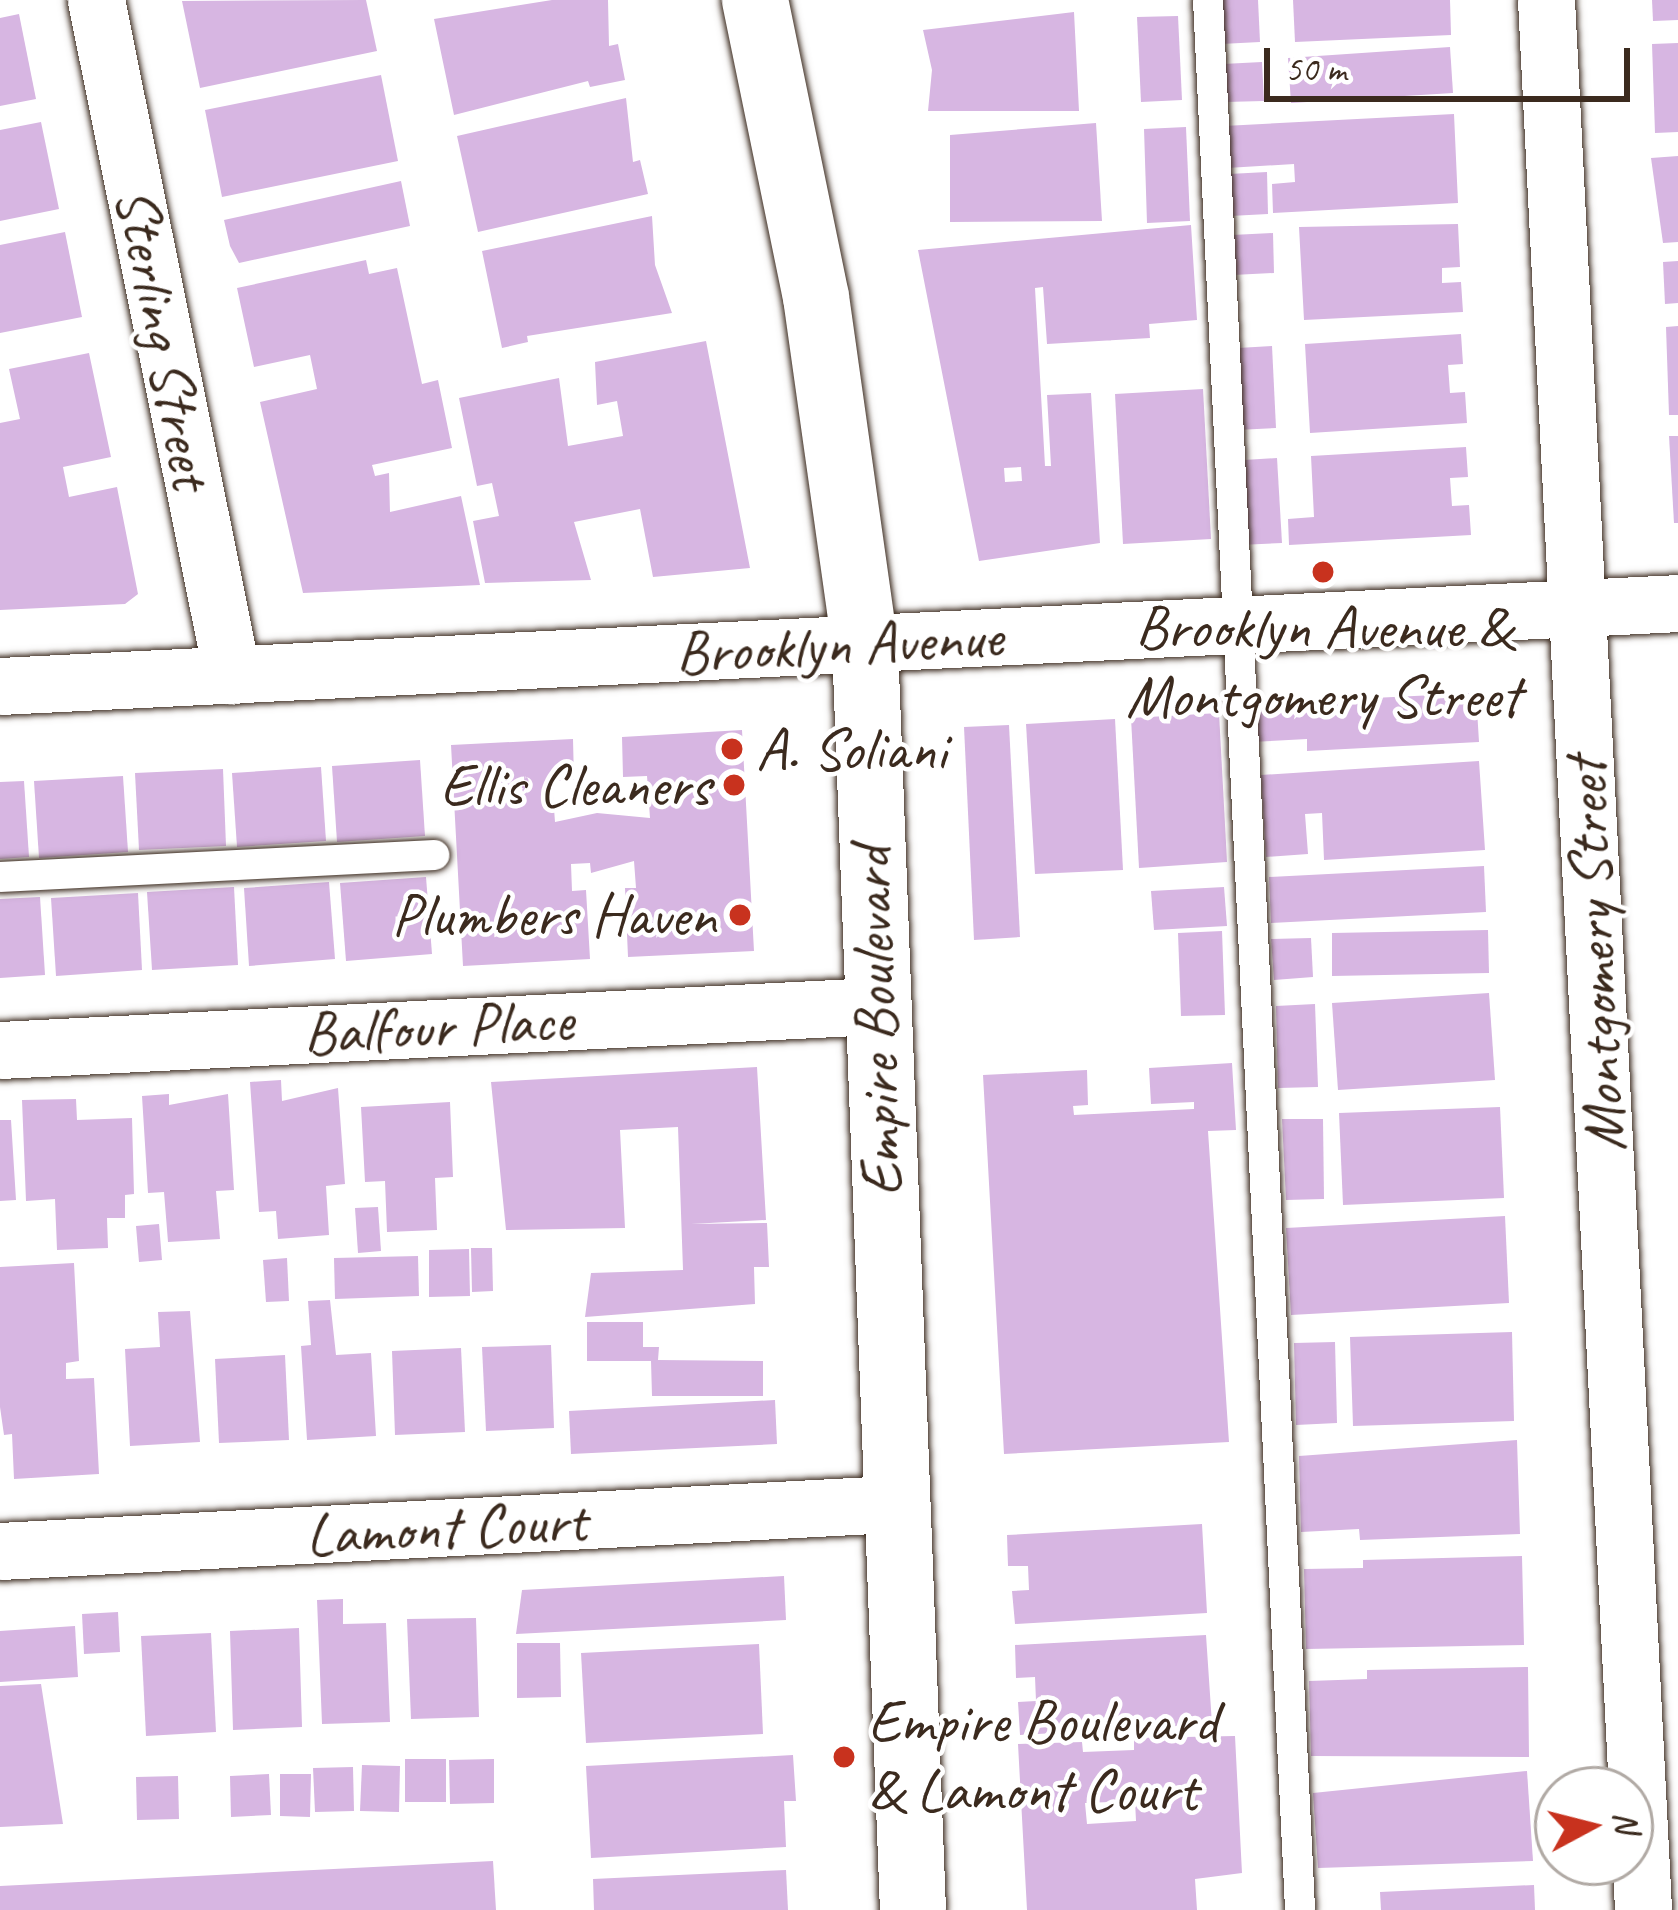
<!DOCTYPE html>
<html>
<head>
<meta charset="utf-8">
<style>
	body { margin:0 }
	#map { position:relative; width:1678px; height:1910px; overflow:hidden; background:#fff; font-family:Caveat,sans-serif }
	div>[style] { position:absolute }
	.building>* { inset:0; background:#d7b6e2 }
	.roads { filter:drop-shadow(0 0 3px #3b2a1e) drop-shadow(0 0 3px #3b2a1e) }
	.service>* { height:30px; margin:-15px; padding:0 15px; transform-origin:15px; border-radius:15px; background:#fff }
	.minor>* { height:57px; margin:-28.5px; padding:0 28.5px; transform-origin:28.5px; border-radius:28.5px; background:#fff }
	.secondary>* { height:66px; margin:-33px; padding:0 33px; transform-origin:33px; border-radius:33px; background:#fff }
	.dots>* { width:33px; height:33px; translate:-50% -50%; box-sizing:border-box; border:6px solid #fff; border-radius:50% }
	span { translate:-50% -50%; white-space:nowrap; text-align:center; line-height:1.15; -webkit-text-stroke:9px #fff; paint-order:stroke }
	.street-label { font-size:60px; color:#3b2a1e }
	.poi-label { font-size:60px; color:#3b2a1e }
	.left { translate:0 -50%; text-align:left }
	.right { translate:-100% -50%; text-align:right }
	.north { position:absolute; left:1534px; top:1766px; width:120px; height:120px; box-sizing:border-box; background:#fff; border:3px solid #b1aaa5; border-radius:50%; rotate:83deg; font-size:33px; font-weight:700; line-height:48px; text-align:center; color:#3b2a1e }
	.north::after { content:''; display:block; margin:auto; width:42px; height:54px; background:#c8321e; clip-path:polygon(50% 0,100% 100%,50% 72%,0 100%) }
	.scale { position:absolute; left:1264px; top:48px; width:366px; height:54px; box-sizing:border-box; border:6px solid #3b2a1e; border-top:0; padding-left:15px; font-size:36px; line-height:42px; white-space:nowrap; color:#3b2a1e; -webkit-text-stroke:9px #fff; paint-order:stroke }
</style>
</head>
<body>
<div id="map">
	<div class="building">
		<div style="clip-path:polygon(366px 0,377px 51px,200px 88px,182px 1px)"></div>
		<div style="clip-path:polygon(552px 0,608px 0,609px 46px,618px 44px,625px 80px,590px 87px,588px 81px,454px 115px,434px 19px)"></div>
		<div style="clip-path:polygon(1218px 0,1258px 0,1260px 42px,1221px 44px)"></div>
		<div style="clip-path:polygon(1293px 0,1450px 0,1451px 35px,1295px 42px)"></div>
		<div style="clip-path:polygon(1652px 0,1678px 0,1678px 20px,1653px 21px)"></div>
		<div style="clip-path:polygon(1074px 12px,1079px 111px,928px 111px,932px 70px,923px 30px)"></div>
		<div style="clip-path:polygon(19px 14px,36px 99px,0 106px,0 18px)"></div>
		<div style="clip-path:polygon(1178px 16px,1182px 100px,1141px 102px,1137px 17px)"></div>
		<div style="clip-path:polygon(1678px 43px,1678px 132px,1655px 133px,1652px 44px)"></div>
		<div style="clip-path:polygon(1450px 47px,1453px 93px,1291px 103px,1288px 58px)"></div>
		<div style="clip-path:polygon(1262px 62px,1264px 101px,1225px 102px,1223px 64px)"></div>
		<div style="clip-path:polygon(381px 75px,398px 161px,222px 197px,205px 110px)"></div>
		<div style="clip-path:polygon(626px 98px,633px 162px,640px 160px,648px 194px,478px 232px,457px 136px)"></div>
		<div style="clip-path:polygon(1454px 114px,1458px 203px,1273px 213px,1272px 184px,1295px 182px,1294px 164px,1227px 168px,1224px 126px)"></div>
		<div style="clip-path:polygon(41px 122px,59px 209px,0 221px,0 130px)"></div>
		<div style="clip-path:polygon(1096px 123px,1102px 221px,950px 222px,950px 135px)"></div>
		<div style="clip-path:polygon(1186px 127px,1190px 221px,1147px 223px,1144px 129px)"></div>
		<div style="clip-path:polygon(1678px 156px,1678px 242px,1663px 243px,1651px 158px)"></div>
		<div style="clip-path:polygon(1267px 172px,1268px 214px,1230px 216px,1229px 174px)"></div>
		<div style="clip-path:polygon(401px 181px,410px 226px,239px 263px,230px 246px,224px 220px)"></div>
		<div style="clip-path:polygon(652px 216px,655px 265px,672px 313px,527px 336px,528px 342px,502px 348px,482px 251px)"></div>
		<div style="clip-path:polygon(1458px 224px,1460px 267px,1442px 268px,1442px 283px,1461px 282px,1463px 312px,1304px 320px,1299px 227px)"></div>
		<div style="clip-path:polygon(evenodd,1191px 225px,1197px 320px,1149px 324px,1150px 338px,1047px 344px,1043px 287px,1035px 288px,1045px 466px,1051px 466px,1047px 395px,1091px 393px,1100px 543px,979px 561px,918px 250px,1191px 225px,1021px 467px,1022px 481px,1005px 482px,1004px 468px,1021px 467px)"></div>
		<div style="clip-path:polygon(65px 232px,82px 317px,0 333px,0 245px)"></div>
		<div style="clip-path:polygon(1273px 233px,1274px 273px,1233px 275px,1232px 235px)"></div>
		<div style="clip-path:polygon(366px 260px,369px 274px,397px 268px,422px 384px,438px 380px,452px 448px,372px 465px,375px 476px,389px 473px,390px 512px,461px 496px,480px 585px,303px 593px,260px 402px,317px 389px,310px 355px,254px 367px,237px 288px)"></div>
		<div style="clip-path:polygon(1678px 261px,1678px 303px,1665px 304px,1663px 262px)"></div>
		<div style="clip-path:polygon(1678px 326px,1678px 415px,1669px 415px,1666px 327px)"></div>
		<div style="clip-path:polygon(1461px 334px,1463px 364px,1448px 365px,1450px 393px,1465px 392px,1467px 423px,1310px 433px,1305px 344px)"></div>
		<div style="clip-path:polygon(706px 341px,750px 568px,653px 577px,640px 509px,574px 522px,591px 580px,485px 583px,473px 521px,499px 516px,492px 483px,477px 486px,459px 398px,559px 378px,568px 446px,623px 436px,617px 401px,597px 405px,595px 362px)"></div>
		<div style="clip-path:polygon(1272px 346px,1276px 428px,1237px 430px,1238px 348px)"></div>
		<div style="clip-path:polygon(89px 353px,111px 457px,63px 467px,69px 497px,117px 487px,138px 594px,125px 604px,0 610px,0 423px,20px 419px,9px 369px)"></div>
		<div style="clip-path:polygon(1203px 389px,1211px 539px,1123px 544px,1115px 394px)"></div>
		<div style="clip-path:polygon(1669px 436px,1678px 436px,1678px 523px,1674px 523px)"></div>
		<div style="clip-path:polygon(1466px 447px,1468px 477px,1450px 478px,1452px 506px,1469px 505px,1471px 535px,1289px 545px,1288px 519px,1314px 517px,1311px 456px)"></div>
		<div style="clip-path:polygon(1277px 458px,1282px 543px,1240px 545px,1244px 460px)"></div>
		<div style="clip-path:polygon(1476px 693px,1479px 742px,1307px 751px,1307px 739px,1251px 742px,1250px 704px)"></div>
		<div style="clip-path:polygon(1219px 713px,1227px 862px,1139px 868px,1131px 718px)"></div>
		<div style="clip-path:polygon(1115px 719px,1123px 870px,1035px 874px,1026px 724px)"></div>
		<div style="clip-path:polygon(1009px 725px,1020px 937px,974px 940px,964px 727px)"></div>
		<div style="clip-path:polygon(742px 730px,754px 951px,628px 957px,625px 888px,636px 888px,634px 861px,591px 873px,590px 863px,571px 864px,572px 891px,586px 890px,590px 959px,463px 966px,451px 745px,573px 739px,574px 780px,552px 781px,555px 822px,597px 813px,650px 818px,647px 776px,623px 777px,622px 737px)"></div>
		<div style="clip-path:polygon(420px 760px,425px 836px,337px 842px,332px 766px)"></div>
		<div style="clip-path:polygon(1479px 761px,1485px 850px,1324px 860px,1322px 813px,1305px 814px,1308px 854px,1266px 857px,1261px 775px)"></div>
		<div style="clip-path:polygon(321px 767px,326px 841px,237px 847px,232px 773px)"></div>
		<div style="clip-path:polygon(223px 769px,226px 846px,139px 850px,135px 773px)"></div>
		<div style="clip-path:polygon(123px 776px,128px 852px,39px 858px,34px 781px)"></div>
		<div style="clip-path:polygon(24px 781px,29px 857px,0 859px,0 782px)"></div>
		<div style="clip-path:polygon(1484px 866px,1486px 912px,1271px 923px,1269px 877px)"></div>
		<div style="clip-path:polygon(426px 877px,432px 954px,346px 961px,340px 883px)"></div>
		<div style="clip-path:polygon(329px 882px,335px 959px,249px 966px,244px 888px)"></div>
		<div style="clip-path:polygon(234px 887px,238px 965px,152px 970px,147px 892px)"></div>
		<div style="clip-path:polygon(1224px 887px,1227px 926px,1154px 930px,1151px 891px)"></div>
		<div style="clip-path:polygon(138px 893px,142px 970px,56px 976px,51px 898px)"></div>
		<div style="clip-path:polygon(40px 897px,45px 975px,0 978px,0 899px)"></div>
		<div style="clip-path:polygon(1488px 930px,1489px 973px,1332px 976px,1332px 933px)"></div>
		<div style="clip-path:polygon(1222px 931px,1225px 1015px,1181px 1016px,1178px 933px)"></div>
		<div style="clip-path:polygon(1311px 938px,1313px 977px,1274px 980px,1271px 939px)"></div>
		<div style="clip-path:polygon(1489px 993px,1495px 1080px,1338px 1090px,1332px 1003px)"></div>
		<div style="clip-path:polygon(1315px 1004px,1318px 1087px,1278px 1088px,1276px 1006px)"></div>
		<div style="clip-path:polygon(1232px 1063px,1236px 1130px,1208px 1131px,1229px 1442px,1004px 1454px,983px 1075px,1087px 1070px,1088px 1105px,1073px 1106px,1074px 1115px,1194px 1109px,1194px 1102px,1151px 1104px,1149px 1068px)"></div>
		<div style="clip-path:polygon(757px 1067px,766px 1220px,691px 1224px,767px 1223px,769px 1267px,754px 1267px,755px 1304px,585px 1317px,591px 1273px,683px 1270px,678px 1127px,620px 1130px,625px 1228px,506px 1230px,491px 1082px)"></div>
		<div style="clip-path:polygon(281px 1080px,282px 1101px,338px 1088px,345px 1184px,326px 1186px,329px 1235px,278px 1239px,276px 1211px,259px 1212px,250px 1082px)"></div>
		<div style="clip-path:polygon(169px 1094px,169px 1105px,228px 1094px,234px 1190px,216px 1191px,220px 1239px,168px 1242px,164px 1192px,148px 1193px,142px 1096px)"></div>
		<div style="clip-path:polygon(76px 1099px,77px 1120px,132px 1118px,134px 1194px,125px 1195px,125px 1218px,107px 1218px,108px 1248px,57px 1250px,55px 1199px,26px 1201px,22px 1100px)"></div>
		<div style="clip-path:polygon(450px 1102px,453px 1177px,435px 1178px,437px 1230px,387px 1232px,385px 1181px,365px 1182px,361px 1107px)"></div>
		<div style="clip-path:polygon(1500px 1107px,1504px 1198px,1343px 1205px,1339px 1113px)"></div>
		<div style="clip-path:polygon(1282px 1119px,1323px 1119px,1324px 1199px,1286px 1200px)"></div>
		<div style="clip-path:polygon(0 1120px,11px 1120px,16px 1200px,0 1201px)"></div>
		<div style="clip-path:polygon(378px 1207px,381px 1251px,358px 1253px,355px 1208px)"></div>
		<div style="clip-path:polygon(1505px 1216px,1509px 1303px,1291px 1315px,1286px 1228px)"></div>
		<div style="clip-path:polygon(159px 1224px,162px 1260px,139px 1262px,136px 1226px)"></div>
		<div style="clip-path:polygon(471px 1248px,492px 1248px,493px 1291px,472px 1292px)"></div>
		<div style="clip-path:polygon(469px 1249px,470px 1296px,429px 1297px,429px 1250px)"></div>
		<div style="clip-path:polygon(418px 1256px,419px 1296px,335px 1299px,334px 1258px)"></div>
		<div style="clip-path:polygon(287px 1258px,289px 1301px,266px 1302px,263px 1260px)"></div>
		<div style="clip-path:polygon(74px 1263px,79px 1361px,66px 1363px,66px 1379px,94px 1378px,99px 1474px,14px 1479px,12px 1434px,4px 1435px,0 1407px,0 1267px)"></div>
		<div style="clip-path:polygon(330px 1300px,336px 1355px,371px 1353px,376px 1436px,307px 1440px,301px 1346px,311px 1345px,308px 1301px)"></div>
		<div style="clip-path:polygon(190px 1311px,200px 1442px,130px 1446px,125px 1349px,160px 1347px,158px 1312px)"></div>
		<div style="clip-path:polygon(587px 1322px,643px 1322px,643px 1347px,659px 1347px,658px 1360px,763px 1361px,763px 1396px,652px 1396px,651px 1361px,587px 1361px)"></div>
		<div style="clip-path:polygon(1512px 1332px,1514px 1421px,1353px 1426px,1350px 1337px)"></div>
		<div style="clip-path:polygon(1335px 1342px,1337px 1423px,1296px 1425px,1294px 1343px)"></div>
		<div style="clip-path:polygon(551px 1345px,554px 1428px,486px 1431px,482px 1347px)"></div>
		<div style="clip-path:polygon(461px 1348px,465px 1432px,395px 1435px,392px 1351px)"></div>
		<div style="clip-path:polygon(285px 1355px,289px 1440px,219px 1443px,215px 1359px)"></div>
		<div style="clip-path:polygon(775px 1400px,777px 1444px,571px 1454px,569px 1411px)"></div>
		<div style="clip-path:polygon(1517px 1440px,1520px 1534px,1360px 1540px,1359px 1529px,1301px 1532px,1299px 1456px)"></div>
		<div style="clip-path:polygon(1202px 1524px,1207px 1613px,1015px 1624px,1012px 1591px,1029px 1590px,1028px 1566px,1008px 1566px,1007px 1535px)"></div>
		<div style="clip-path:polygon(1522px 1556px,1524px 1645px,1306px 1649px,1304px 1569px,1363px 1568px,1363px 1560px)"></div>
		<div style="clip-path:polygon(784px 1576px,786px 1620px,516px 1634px,522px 1590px)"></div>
		<div style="clip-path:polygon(343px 1599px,343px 1624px,386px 1623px,390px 1722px,322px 1724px,317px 1600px)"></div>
		<div style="clip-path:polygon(118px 1612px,120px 1652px,84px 1654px,82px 1614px)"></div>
		<div style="clip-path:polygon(476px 1618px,479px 1717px,411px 1719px,407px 1619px)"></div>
		<div style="clip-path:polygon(75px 1626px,78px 1677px,0 1682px,0 1631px)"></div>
		<div style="clip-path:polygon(299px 1628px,302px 1727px,233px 1730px,230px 1631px)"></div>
		<div style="clip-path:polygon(211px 1633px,216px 1732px,146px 1736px,141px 1636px)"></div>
		<div style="clip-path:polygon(1206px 1635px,1212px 1724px,1020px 1735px,1018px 1702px,1036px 1701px,1035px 1677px,1016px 1678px,1015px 1645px)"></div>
		<div style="clip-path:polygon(517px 1643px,560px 1643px,561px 1697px,517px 1698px)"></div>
		<div style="clip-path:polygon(759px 1644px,763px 1734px,586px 1743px,581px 1653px)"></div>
		<div style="clip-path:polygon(1528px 1667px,1529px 1757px,1311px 1756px,1309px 1681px,1367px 1679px,1367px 1670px)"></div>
		<div style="clip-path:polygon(41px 1684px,63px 1824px,0 1827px,0 1686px)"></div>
		<div style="clip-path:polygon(evenodd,1235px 1736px,1242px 1873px,1195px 1879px,1197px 1910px,1027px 1910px,1018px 1744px,1082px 1742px,1083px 1752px,1134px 1750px,1134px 1738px,1235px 1736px,1135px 1801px,1136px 1821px,1087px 1824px,1085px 1803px,1135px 1801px)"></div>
		<div style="clip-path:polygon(793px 1755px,796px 1801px,784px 1801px,786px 1847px,591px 1858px,586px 1766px)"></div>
		<div style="clip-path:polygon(405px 1759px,446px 1759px,446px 1802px,405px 1802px)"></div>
		<div style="clip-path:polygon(494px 1759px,494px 1803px,450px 1804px,449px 1760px)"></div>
		<div style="clip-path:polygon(362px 1765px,400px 1766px,399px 1812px,360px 1811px)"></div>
		<div style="clip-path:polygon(353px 1767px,354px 1811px,315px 1812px,313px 1768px)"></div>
		<div style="clip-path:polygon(1527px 1771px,1533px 1861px,1318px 1868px,1313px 1793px)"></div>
		<div style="clip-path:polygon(269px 1774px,271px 1815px,231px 1817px,230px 1776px)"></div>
		<div style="clip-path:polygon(280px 1774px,311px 1774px,310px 1817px,280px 1816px)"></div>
		<div style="clip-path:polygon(178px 1776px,179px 1819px,137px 1820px,136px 1777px)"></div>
		<div style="clip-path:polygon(493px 1861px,496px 1910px,0 1910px,0 1886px)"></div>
		<div style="clip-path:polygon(786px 1870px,788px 1910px,594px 1910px,593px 1879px)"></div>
		<div style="clip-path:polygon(1534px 1885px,1535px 1910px,1381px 1910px,1380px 1892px)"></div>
	</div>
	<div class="roads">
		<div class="service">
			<div style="left:1208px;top:0;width:1912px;rotate:87.24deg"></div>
			<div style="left:0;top:877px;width:435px;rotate:-2.9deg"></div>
		</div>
		<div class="minor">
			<div style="left:96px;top:0;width:689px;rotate:78.61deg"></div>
			<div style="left:1546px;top:0;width:1912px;rotate:87.09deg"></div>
			<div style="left:0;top:686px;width:1680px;rotate:-2.83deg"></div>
			<div style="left:0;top:1050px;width:877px;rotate:-2.88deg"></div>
			<div style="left:0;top:1551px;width:893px;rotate:-3.02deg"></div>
		</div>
		<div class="secondary">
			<div style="left:755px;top:0;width:303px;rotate:78.4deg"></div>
			<div style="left:816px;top:297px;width:350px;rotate:82deg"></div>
			<div style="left:865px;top:644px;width:1267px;rotate:87.83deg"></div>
		</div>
	</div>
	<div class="dots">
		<div style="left:1323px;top:572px;background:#c8321e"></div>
		<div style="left:732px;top:749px;background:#c8321e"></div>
		<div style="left:734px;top:785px;background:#c8321e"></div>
		<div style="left:740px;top:915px;background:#c8321e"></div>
		<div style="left:844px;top:1757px;background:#c8321e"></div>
	</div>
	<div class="street-label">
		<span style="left:164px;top:338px;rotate:79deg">Sterling Street</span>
		<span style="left:839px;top:645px;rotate:-3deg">Brooklyn Avenue</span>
		<span style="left:1595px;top:955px;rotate:-93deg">Montgomery Street</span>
		<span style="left:876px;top:1022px;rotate:-92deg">Empire Boulevard</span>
		<span style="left:438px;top:1027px;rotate:-3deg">Balfour Place</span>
		<span style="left:446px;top:1528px;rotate:-3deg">Lamont Court</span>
	</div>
	<div class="poi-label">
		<span style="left:1323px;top:662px">Brooklyn Avenue &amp;<br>Montgomery Street</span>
		<span class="left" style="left:756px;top:749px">A. Soliani</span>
		<span class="right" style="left:710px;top:785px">Ellis Cleaners</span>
		<span class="right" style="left:716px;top:915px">Plumbers Haven</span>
		<span class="left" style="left:868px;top:1756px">Empire Boulevard<br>&amp; Lamont Court</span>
	</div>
	<div class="north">N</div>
	<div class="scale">50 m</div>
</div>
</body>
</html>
